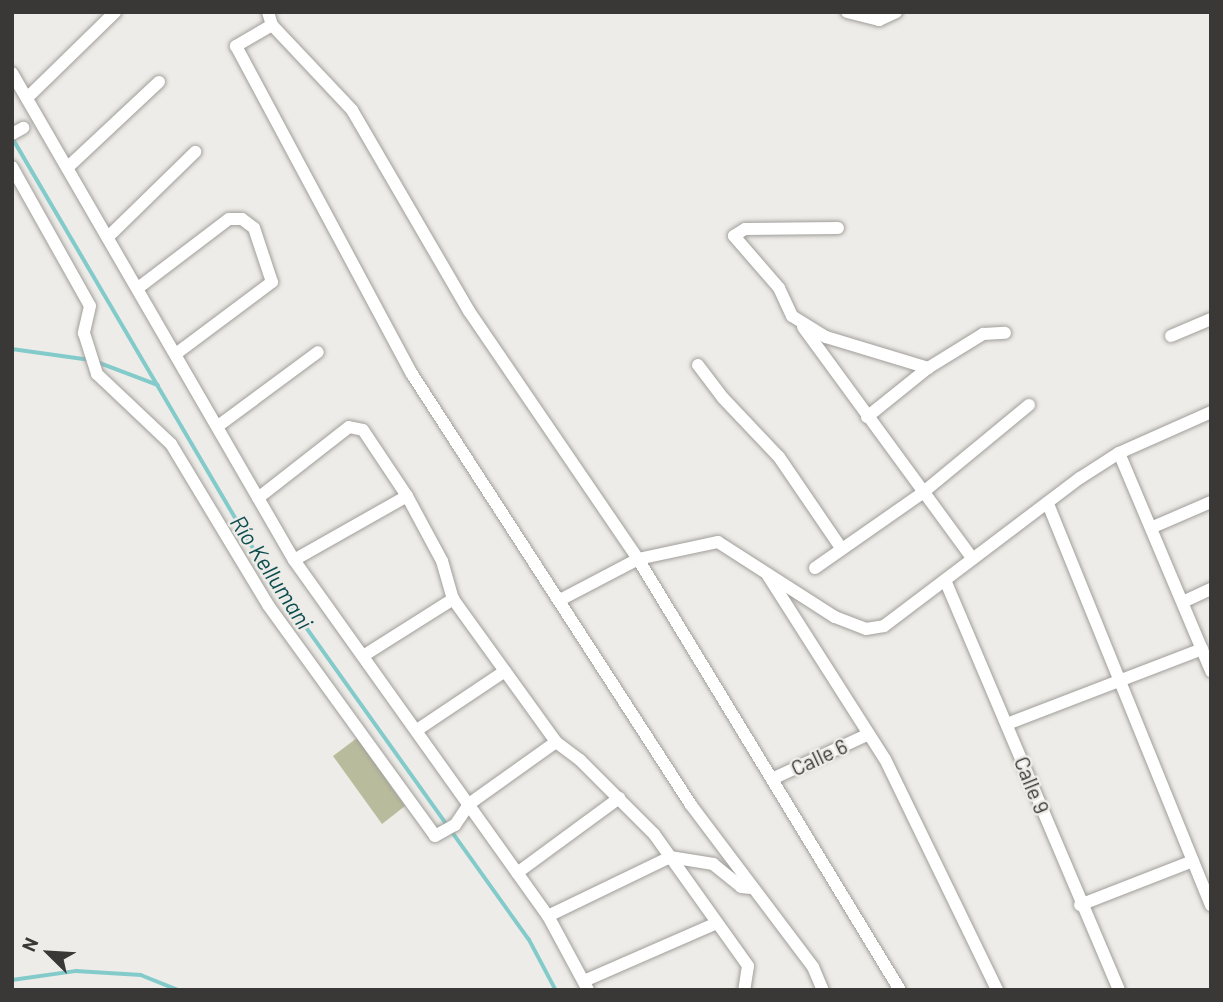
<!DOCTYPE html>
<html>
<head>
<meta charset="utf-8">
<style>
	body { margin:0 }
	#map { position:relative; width:1223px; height:1002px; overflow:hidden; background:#eeece8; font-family:Barlow,sans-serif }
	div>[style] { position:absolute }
	.green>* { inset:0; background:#b9bc9c }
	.stream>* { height:3.5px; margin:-1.75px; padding:0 1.75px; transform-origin:1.75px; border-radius:1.75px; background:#83cbcb }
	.roads { filter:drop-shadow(0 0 2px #a09e9a) drop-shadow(0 0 2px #a09e9a) }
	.street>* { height:12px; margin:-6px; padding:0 6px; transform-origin:6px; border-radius:6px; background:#fff }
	span { translate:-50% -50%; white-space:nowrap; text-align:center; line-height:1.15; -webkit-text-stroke:5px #eeece8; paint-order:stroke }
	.street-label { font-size:21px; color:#393836 }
	.water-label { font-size:23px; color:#0c4e4f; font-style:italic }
	.frame { position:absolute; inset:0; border:14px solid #393836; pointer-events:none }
	.north { position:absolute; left:14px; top:918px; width:70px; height:70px; -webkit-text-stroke:5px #eeece8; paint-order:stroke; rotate:294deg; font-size:19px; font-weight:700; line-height:28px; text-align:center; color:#393836 }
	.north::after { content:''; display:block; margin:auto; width:24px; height:32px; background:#393836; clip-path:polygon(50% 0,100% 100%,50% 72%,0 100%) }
</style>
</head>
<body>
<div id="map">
	<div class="green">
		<div style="clip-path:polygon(357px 738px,405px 806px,382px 824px,333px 756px)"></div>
	</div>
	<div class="stream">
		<div style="left:12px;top:137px;width:508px;rotate:59.6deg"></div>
		<div style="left:269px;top:575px;width:447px;rotate:54.5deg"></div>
		<div style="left:529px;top:939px;width:58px;rotate:62.1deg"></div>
		<div style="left:12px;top:349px;width:79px;rotate:8deg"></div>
		<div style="left:97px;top:362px;width:65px;rotate:20.7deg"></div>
		<div style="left:12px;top:980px;width:65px;rotate:-8deg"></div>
		<div style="left:76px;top:971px;width:65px;rotate:3.5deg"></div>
		<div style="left:141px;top:975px;width:40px;rotate:22deg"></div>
	</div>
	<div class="roads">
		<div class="street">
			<div style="left:268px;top:12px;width:14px;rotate:73deg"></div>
			<div style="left:272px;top:25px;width:117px;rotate:46.7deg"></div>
			<div style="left:352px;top:110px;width:233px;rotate:59.8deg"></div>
			<div style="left:469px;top:311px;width:300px;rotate:55.7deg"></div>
			<div style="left:638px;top:559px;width:504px;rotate:58.71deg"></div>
			<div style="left:847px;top:12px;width:33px;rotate:14deg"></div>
			<div style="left:879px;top:20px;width:19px;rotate:-25deg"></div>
			<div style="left:272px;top:25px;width:42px;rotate:149.7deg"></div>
			<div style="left:236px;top:46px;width:372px;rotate:61.8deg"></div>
			<div style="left:412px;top:374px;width:513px;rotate:57.08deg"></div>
			<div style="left:691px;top:805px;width:203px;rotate:53deg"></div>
			<div style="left:813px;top:967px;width:25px;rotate:67deg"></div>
			<div style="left:12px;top:73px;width:563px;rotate:59.93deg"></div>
			<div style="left:294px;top:560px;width:437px;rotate:54.5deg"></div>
			<div style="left:548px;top:916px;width:84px;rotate:61.6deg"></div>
			<div style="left:27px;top:98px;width:123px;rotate:-44.3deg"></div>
			<div style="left:12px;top:134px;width:13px;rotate:-29deg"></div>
			<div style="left:12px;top:167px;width:159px;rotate:60.7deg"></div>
			<div style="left:90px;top:306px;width:28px;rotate:103deg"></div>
			<div style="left:84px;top:333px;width:43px;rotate:72.4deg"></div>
			<div style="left:97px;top:374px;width:102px;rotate:43.4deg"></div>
			<div style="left:171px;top:444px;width:188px;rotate:58.9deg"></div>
			<div style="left:268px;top:605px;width:285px;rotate:54.1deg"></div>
			<div style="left:435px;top:836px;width:23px;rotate:-29deg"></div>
			<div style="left:455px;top:825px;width:25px;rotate:-56deg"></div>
			<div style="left:469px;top:804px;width:107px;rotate:-35.5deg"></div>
			<div style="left:67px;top:168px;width:126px;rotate:-43.1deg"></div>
			<div style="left:838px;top:228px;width:93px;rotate:179.4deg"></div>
			<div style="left:745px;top:229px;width:13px;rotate:148deg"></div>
			<div style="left:734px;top:236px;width:69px;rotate:49.1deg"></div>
			<div style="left:779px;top:288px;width:31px;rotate:65deg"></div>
			<div style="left:792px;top:316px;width:40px;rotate:32deg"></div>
			<div style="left:826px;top:337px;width:107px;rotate:16.9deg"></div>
			<div style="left:928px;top:368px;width:65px;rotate:-31.7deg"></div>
			<div style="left:983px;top:334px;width:22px;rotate:-3deg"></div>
			<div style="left:108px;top:237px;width:122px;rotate:-44.3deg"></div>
			<div style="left:138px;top:288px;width:114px;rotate:-37.2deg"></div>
			<div style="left:229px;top:219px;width:13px"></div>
			<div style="left:242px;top:219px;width:15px;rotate:37deg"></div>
			<div style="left:254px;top:228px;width:57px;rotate:71.6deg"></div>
			<div style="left:272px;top:282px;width:119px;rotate:143.2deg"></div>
			<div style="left:803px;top:327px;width:286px;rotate:53.8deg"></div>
			<div style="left:1171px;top:336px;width:43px;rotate:-23deg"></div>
			<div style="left:698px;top:365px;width:41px;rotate:52.9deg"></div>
			<div style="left:723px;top:398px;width:81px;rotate:46.5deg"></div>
			<div style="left:779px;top:457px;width:110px;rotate:55.7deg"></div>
			<div style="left:867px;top:417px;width:78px;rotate:-38.8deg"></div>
			<div style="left:218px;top:426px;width:124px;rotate:-36.5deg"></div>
			<div style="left:1119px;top:453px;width:237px;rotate:67.1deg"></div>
			<div style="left:258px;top:498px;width:115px;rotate:-38deg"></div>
			<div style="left:349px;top:427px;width:14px;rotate:12deg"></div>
			<div style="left:363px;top:430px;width:79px;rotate:56.3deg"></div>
			<div style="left:407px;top:496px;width:74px;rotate:61.7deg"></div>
			<div style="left:442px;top:561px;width:40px;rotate:74deg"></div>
			<div style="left:453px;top:599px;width:176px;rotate:54.2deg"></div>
			<div style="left:556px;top:742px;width:30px;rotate:37deg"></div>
			<div style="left:580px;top:760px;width:105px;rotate:45deg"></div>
			<div style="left:654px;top:834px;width:162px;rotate:54.5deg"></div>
			<div style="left:748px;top:966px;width:24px;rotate:99deg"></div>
			<div style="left:1048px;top:504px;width:433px;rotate:67.9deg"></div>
			<div style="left:1153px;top:527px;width:63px;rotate:-23.3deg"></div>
			<div style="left:294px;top:560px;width:130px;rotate:-29.5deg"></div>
			<div style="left:815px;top:568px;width:129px;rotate:-34.9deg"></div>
			<div style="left:921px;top:494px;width:140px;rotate:-39.5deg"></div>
			<div style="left:767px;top:574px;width:219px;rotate:57.5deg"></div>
			<div style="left:885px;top:759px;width:257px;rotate:64.1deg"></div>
			<div style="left:945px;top:580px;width:445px;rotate:67deg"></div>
			<div style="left:560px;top:600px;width:88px;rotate:-27.7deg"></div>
			<div style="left:638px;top:559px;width:82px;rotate:-12deg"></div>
			<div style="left:718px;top:542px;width:139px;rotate:32.7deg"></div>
			<div style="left:835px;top:617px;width:33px;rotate:21deg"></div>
			<div style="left:866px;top:629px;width:18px;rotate:-9deg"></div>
			<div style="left:884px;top:626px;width:246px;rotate:-37.1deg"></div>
			<div style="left:1080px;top:478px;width:46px;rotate:-32.7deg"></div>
			<div style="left:1119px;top:453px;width:101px;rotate:-24deg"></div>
			<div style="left:1185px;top:601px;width:29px;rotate:-25deg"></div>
			<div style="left:363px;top:656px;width:107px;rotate:-32.3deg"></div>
			<div style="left:1007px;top:724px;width:209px;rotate:-21deg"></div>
			<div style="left:417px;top:730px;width:106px;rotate:-33.8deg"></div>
			<div style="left:772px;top:779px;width:105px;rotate:-24.9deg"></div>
			<div style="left:517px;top:873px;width:127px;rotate:-36.3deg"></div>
			<div style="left:1080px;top:905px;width:121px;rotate:-21.3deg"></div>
			<div style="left:548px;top:916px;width:136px;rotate:-25.8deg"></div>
			<div style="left:670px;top:857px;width:44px;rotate:9.2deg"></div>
			<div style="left:713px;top:864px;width:36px;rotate:39deg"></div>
			<div style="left:741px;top:887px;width:10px;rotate:6deg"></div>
			<div style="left:584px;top:981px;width:145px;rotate:-23.6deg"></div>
		</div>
	</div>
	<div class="street-label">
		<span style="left:819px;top:757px;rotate:-25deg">Calle 6</span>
		<span style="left:1032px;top:785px;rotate:68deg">Calle 9</span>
	</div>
	<div class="water-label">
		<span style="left:272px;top:572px;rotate:57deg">Río Kellumani</span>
	</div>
	<div class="frame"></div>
	<div class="north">N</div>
</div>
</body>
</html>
